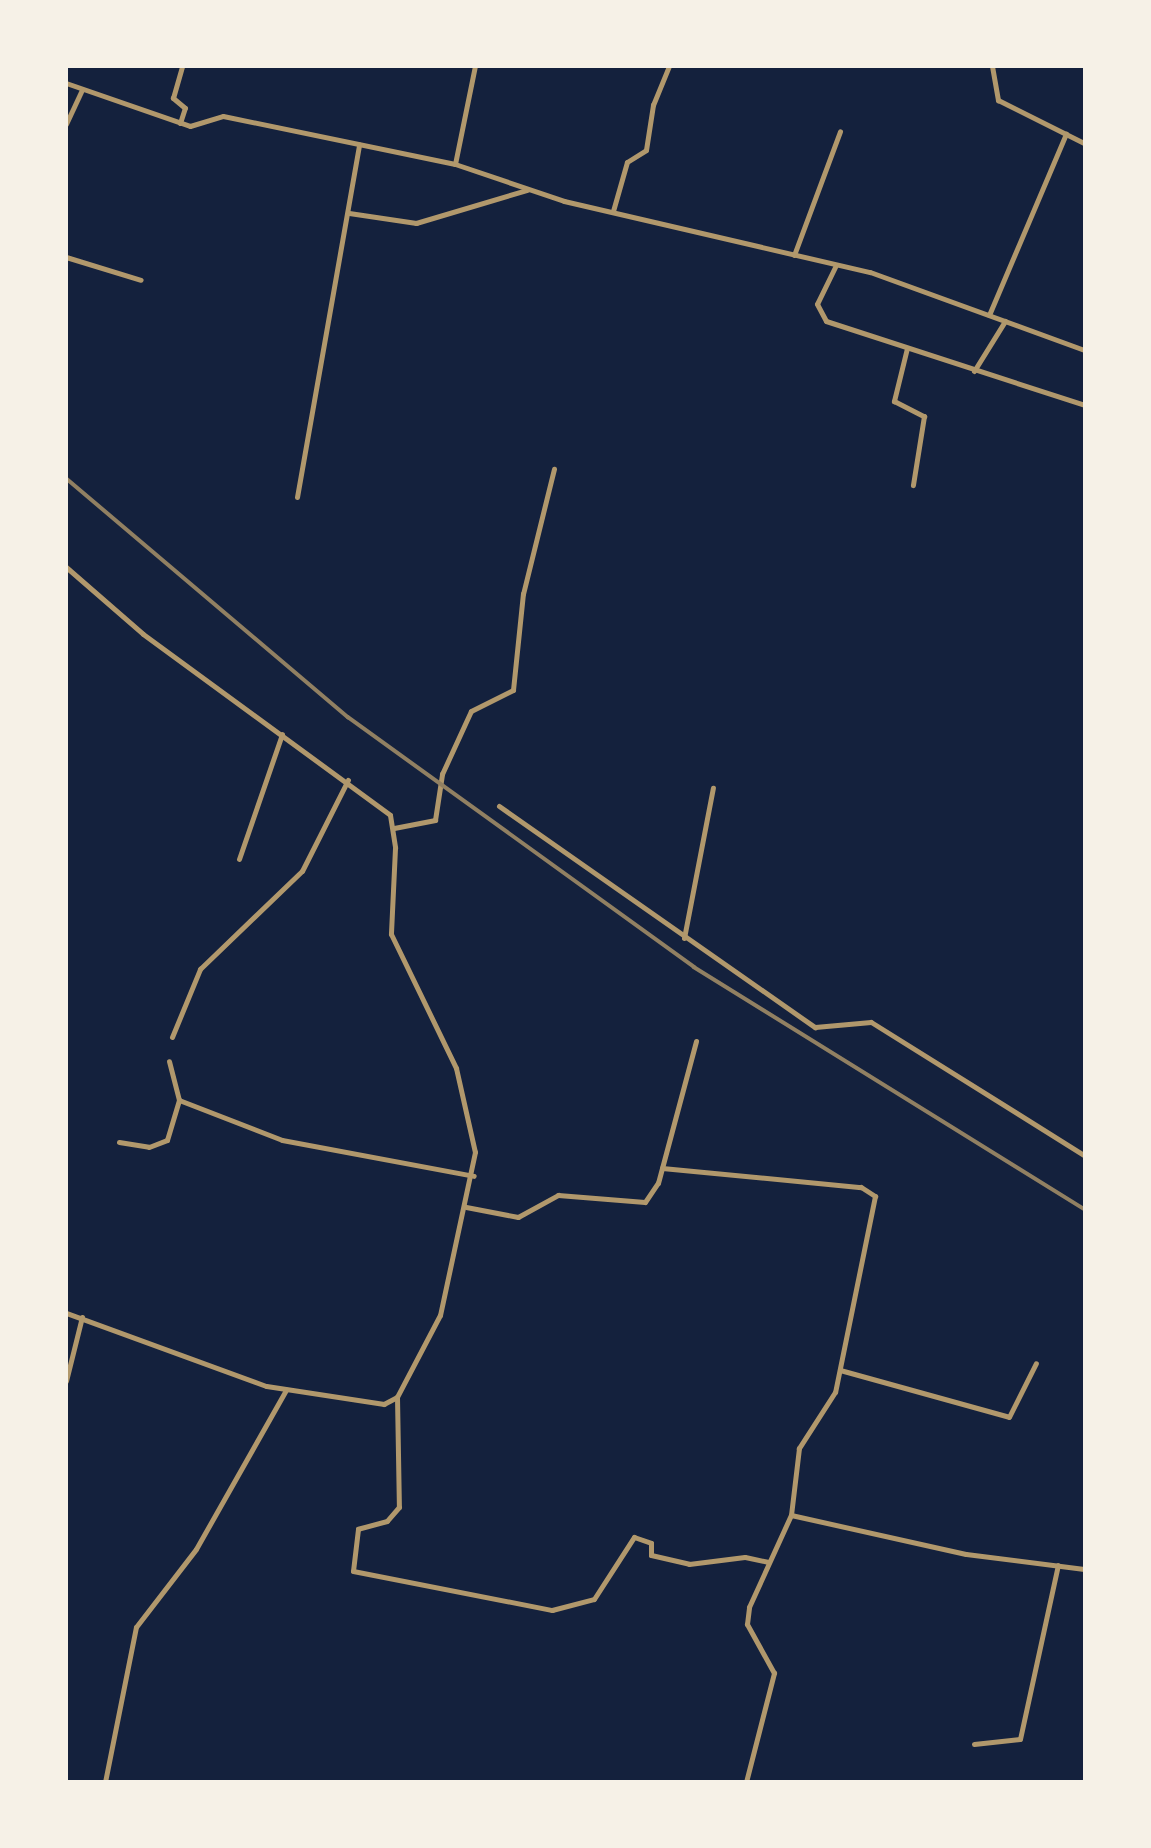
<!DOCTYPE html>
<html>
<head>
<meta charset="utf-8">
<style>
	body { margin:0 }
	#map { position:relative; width:1151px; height:1848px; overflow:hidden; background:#14213d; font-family:Lato,sans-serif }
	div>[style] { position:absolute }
	.minor>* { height:5px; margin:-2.5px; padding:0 2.5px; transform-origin:2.5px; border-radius:2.5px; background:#b1986c }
	.rail>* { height:3.5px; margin:-1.75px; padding:0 1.75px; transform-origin:1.75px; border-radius:1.75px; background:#918062 }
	span { translate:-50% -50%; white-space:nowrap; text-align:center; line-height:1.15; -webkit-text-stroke:6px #f6f1e7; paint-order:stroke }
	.frame { position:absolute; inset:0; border:68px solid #f6f1e7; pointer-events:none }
</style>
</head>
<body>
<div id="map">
	<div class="minor">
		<div style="left:992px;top:66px;width:35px;rotate:80deg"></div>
		<div style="left:998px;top:100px;width:96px;rotate:26.6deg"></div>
		<div style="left:66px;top:83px;width:131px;rotate:19.1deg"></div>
		<div style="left:190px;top:126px;width:34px;rotate:-17deg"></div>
		<div style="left:223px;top:116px;width:237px;rotate:11.7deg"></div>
		<div style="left:455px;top:164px;width:115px;rotate:18.7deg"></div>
		<div style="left:564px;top:201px;width:314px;rotate:13.1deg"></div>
		<div style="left:870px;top:272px;width:228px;rotate:20deg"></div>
		<div style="left:180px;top:123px;width:16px;rotate:-72deg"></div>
		<div style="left:185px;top:108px;width:16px;rotate:-140deg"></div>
		<div style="left:173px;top:98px;width:33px;rotate:-74deg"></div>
		<div style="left:66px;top:124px;width:38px;rotate:-65deg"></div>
		<div style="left:455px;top:164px;width:100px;rotate:-78.5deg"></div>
		<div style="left:613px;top:211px;width:51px;rotate:-74.1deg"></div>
		<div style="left:627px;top:162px;width:22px;rotate:-32deg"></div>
		<div style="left:646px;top:150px;width:46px;rotate:-81.2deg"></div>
		<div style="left:653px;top:105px;width:42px;rotate:-67.7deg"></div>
		<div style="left:349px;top:213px;width:68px;rotate:8.5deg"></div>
		<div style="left:416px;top:223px;width:116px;rotate:-16.6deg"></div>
		<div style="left:794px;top:255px;width:132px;rotate:-69.6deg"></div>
		<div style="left:66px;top:257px;width:78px;rotate:17deg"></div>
		<div style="left:836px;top:265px;width:43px;rotate:116deg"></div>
		<div style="left:817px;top:304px;width:19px;rotate:62deg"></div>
		<div style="left:826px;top:321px;width:271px;rotate:18deg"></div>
		<div style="left:989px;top:315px;width:197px;rotate:-67deg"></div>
		<div style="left:907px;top:348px;width:55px;rotate:103.8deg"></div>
		<div style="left:894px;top:401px;width:34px;rotate:27deg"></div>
		<div style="left:924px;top:416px;width:70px;rotate:99.1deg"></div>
		<div style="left:974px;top:371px;width:59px;rotate:-58.2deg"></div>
		<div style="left:297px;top:497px;width:358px;rotate:-80deg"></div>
		<div style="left:66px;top:567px;width:102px;rotate:41deg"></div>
		<div style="left:143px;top:634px;width:306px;rotate:36.2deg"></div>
		<div style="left:390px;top:815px;width:33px;rotate:81deg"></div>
		<div style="left:395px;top:848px;width:86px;rotate:92.7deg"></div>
		<div style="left:391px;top:934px;width:149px;rotate:64.1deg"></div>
		<div style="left:456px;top:1068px;width:86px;rotate:77.3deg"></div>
		<div style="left:475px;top:1152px;width:167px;rotate:102.1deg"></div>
		<div style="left:440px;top:1315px;width:93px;rotate:117.7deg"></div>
		<div style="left:397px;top:1397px;width:15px;rotate:152deg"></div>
		<div style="left:384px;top:1404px;width:119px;rotate:-171.3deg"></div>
		<div style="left:266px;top:1386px;width:213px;rotate:-159.9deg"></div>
		<div style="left:499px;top:806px;width:386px;rotate:35deg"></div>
		<div style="left:815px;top:1027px;width:56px;rotate:-5.1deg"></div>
		<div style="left:871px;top:1022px;width:251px;rotate:32deg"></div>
		<div style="left:394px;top:828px;width:42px;rotate:-11deg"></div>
		<div style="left:435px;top:820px;width:47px;rotate:-81.3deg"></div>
		<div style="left:442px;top:774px;width:69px;rotate:-65.3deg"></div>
		<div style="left:471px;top:711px;width:47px;rotate:-26.6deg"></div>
		<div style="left:513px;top:690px;width:97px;rotate:-84.1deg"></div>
		<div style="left:523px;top:594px;width:129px;rotate:-76.1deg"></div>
		<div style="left:239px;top:859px;width:132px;rotate:-71deg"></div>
		<div style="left:684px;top:938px;width:153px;rotate:-79.1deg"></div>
		<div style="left:172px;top:1037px;width:74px;rotate:-67.6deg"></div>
		<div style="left:200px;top:969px;width:141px;rotate:-43.9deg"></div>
		<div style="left:302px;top:871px;width:102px;rotate:-63.2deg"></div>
		<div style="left:179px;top:1100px;width:110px;rotate:21.2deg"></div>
		<div style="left:282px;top:1140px;width:195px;rotate:10.6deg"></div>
		<div style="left:119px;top:1142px;width:30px;rotate:9deg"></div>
		<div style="left:149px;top:1147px;width:19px;rotate:-21deg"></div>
		<div style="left:167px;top:1140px;width:42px;rotate:-73.3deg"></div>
		<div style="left:179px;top:1100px;width:40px;rotate:-104.4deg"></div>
		<div style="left:662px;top:1168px;width:200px;rotate:5.5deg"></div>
		<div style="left:861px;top:1187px;width:17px;rotate:33deg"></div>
		<div style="left:875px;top:1196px;width:200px;rotate:101.5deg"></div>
		<div style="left:835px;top:1392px;width:67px;rotate:122.7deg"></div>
		<div style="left:799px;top:1448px;width:67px;rotate:96.8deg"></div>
		<div style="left:466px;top:1207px;width:53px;rotate:10.9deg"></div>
		<div style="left:518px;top:1217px;width:46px;rotate:-28.8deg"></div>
		<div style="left:558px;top:1195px;width:87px;rotate:4.6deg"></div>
		<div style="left:645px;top:1202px;width:23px;rotate:-56deg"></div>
		<div style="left:658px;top:1183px;width:147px;rotate:-75deg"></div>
		<div style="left:840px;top:1370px;width:175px;rotate:15.5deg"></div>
		<div style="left:1009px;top:1417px;width:60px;rotate:-63.4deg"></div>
		<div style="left:66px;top:1381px;width:66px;rotate:-76deg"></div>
		<div style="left:397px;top:1397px;width:110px;rotate:89deg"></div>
		<div style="left:399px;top:1507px;width:18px;rotate:131deg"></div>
		<div style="left:387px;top:1521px;width:30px;rotate:165deg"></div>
		<div style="left:358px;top:1529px;width:42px;rotate:96.8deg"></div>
		<div style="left:353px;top:1571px;width:203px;rotate:11.1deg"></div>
		<div style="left:552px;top:1610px;width:43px;rotate:-14.7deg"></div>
		<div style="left:594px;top:1599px;width:74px;rotate:-57.2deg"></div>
		<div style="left:634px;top:1537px;width:18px;rotate:19deg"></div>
		<div style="left:651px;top:1543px;width:12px;rotate:90deg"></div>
		<div style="left:651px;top:1555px;width:39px;rotate:13deg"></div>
		<div style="left:689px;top:1564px;width:56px;rotate:-7.1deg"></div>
		<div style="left:745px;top:1557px;width:24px;rotate:12deg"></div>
		<div style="left:974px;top:1744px;width:46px;rotate:-6.2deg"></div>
		<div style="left:1020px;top:1739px;width:178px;rotate:-77.7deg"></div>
		<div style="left:105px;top:1782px;width:158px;rotate:-78.7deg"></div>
		<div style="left:136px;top:1627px;width:98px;rotate:-52.4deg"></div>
		<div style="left:196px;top:1549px;width:183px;rotate:-60.5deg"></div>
		<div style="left:746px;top:1782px;width:113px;rotate:-75.6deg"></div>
		<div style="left:774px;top:1673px;width:56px;rotate:-118.9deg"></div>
		<div style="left:747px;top:1624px;width:17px;rotate:-83deg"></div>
		<div style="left:749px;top:1607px;width:101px;rotate:-65.5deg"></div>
		<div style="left:791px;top:1515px;width:179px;rotate:12.6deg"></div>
		<div style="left:966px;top:1554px;width:119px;rotate:7.2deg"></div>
	</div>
	<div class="rail">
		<div style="left:66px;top:478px;width:370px;rotate:40.3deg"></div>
		<div style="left:348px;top:717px;width:427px;rotate:35.8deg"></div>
		<div style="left:694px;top:967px;width:459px;rotate:31.8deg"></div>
	</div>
	<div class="frame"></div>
</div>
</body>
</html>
